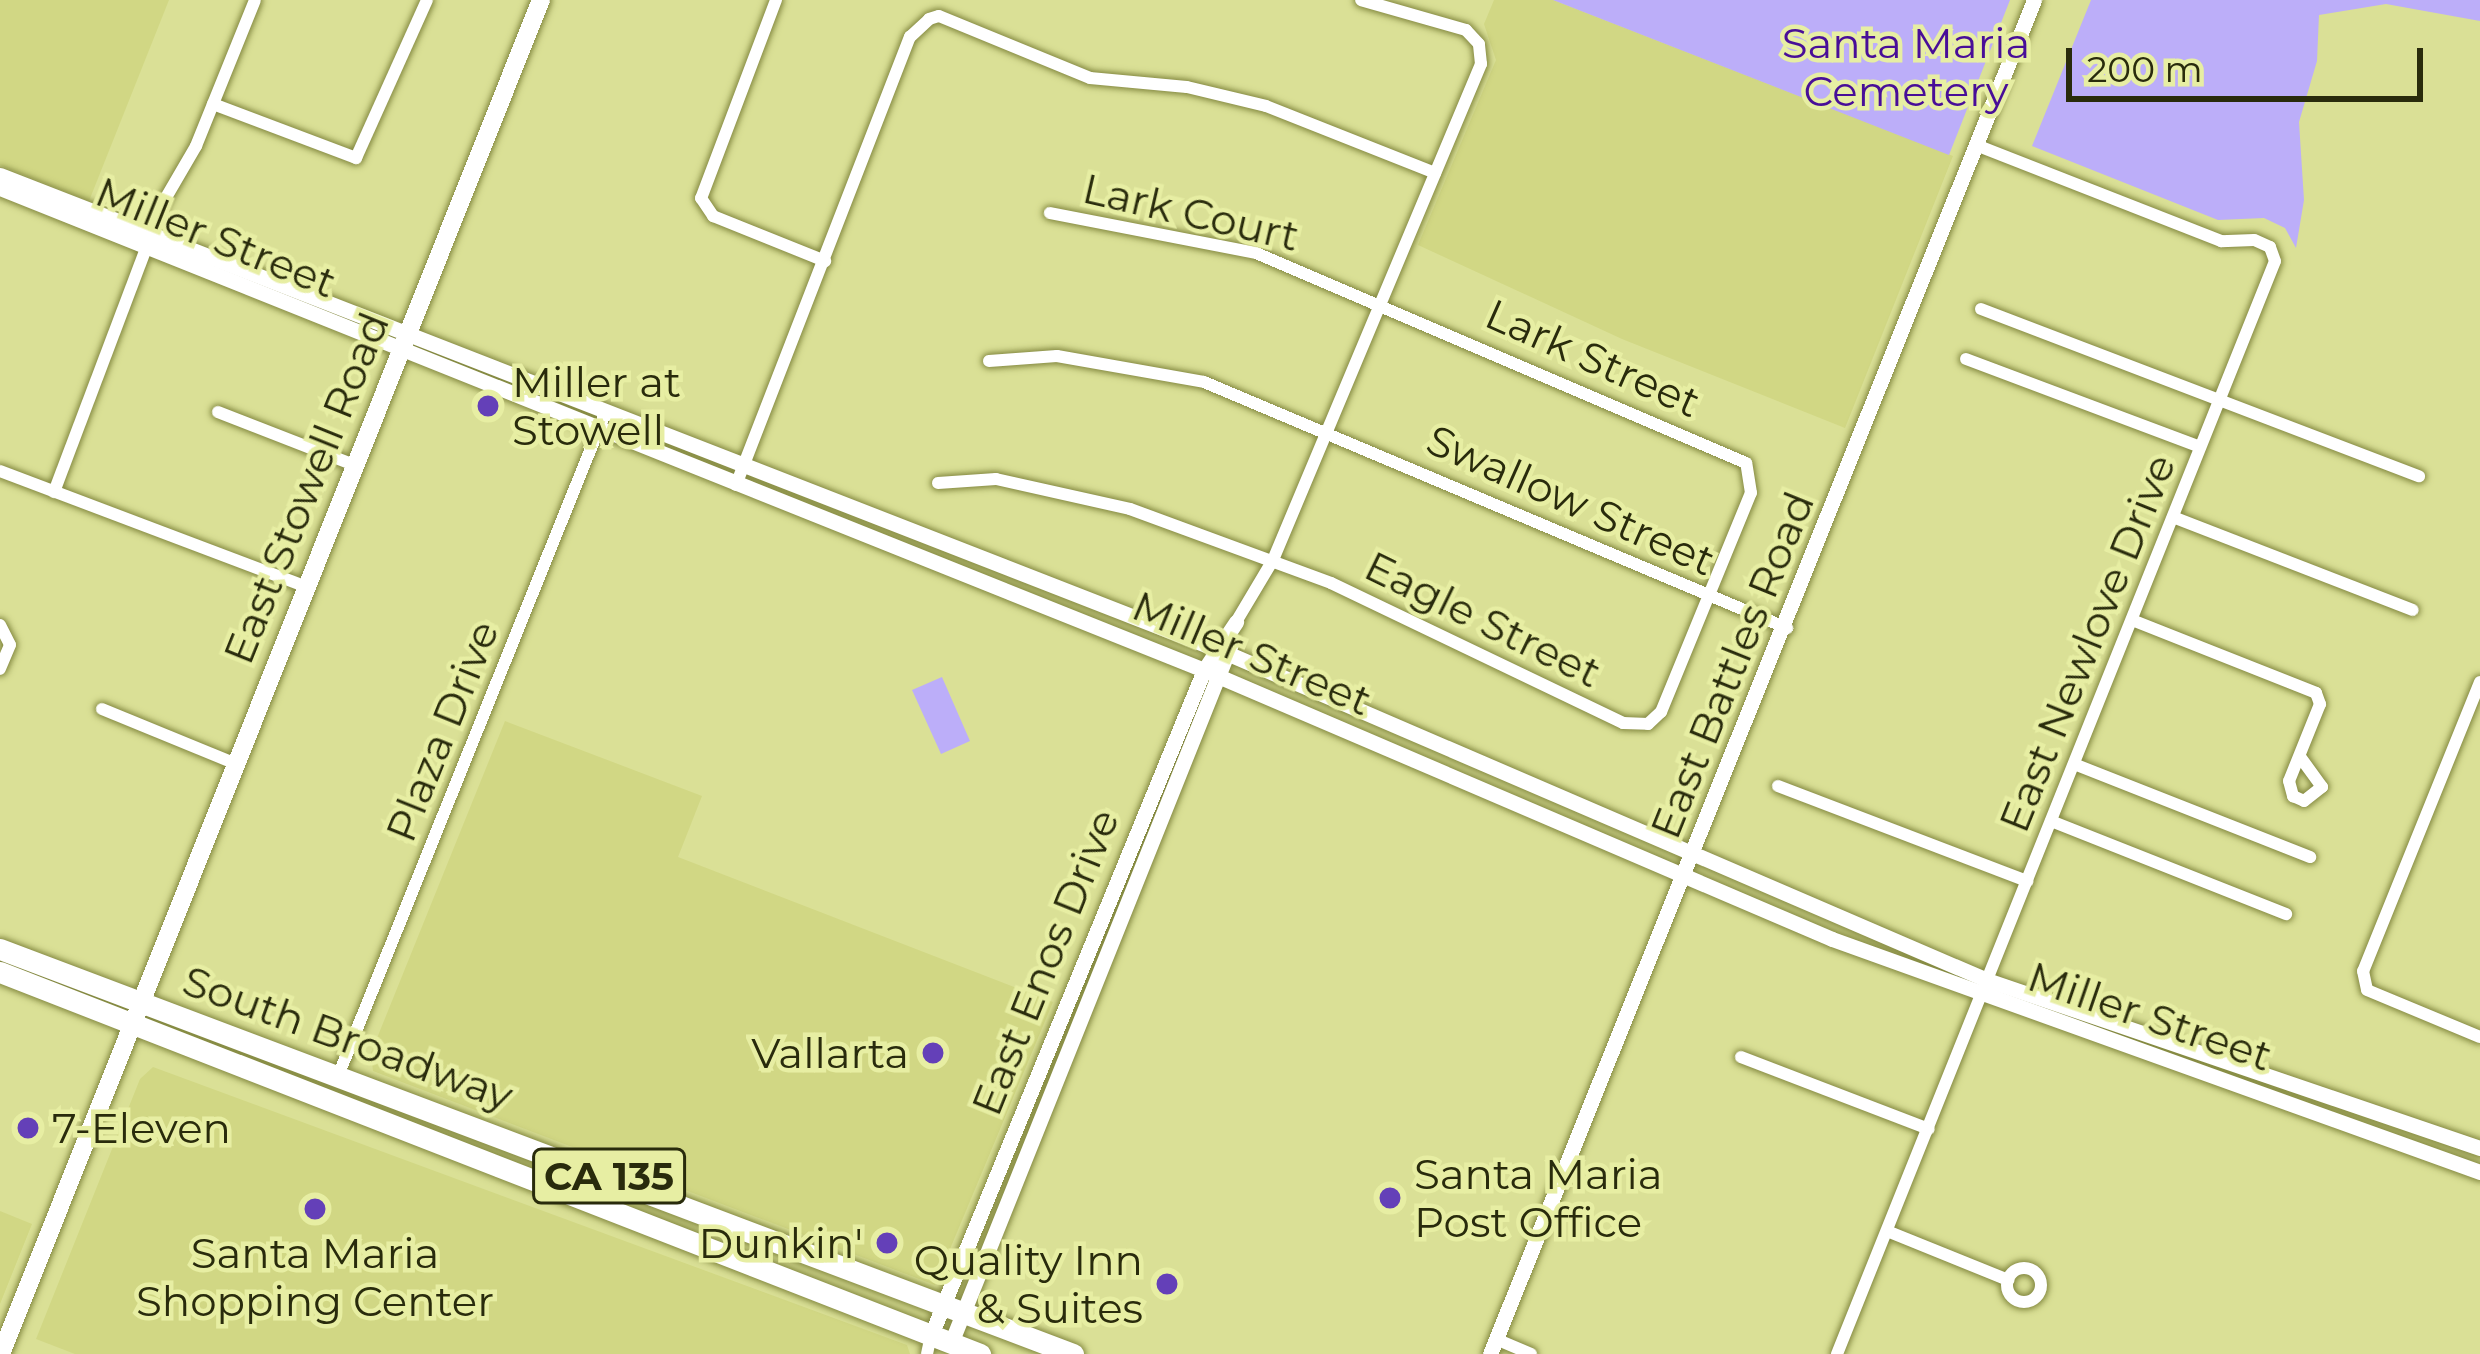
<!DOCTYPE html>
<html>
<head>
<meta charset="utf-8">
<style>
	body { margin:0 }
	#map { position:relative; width:2480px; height:1354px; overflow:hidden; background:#dae096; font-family:Montserrat,sans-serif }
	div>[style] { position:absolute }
	.built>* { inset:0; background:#d1d784 }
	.green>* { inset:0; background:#bcaef9 }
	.roads { filter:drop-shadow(0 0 3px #848941) drop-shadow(0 0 3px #848941) }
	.minor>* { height:12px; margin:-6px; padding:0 6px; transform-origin:6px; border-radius:6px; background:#fff }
	.minor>.ring { margin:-6px; padding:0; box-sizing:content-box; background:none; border:12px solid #fff; border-radius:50% }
	.tertiary>* { height:15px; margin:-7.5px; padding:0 7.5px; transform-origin:7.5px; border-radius:7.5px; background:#fff }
	.secondary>* { height:18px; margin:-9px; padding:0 9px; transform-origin:9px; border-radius:9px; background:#fff }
	.primary>* { height:21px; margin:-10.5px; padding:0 10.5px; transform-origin:10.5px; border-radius:10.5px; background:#fff }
	.dots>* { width:33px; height:33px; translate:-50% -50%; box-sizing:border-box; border:6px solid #e7eea3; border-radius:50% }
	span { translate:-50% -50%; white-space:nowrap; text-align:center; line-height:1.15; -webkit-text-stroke:9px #e7eea3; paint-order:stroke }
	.shield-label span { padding:3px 9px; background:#e7eea3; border:3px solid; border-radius:9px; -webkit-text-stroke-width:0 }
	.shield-label { font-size:39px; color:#292b0c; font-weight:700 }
	.park-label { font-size:42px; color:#480e98 }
	.street-label { font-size:42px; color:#292b0c }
	.poi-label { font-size:42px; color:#292b0c }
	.left { translate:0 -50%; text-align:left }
	.right { translate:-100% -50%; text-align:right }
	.scale { position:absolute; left:2066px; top:48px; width:357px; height:54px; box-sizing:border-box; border:6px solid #292b0c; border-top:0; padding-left:15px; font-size:36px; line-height:42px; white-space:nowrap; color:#292b0c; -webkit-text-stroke:9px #e7eea3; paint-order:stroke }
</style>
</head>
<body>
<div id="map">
	<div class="built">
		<div style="clip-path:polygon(0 0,169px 0,89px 201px,0 165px)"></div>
		<div style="clip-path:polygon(1494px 0,1553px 0,1953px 156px,1845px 428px,1622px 339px,1418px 245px,1496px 60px,1484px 24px)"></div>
		<div style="clip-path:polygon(505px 721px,702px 796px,678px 857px,1053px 1002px,935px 1285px,373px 1071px,371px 1053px)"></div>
		<div style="clip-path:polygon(153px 1067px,907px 1345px,910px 1354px,75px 1354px,36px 1339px,140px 1079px)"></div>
		<div style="clip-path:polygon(0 1211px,32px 1224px,0 1304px)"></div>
	</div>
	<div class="green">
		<div style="clip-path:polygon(1553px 0,2010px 0,1949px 155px)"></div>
		<div style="clip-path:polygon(2091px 0,2480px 0,2480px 21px,2386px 4px,2319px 15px,2317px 61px,2299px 122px,2304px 200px,2296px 248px,2285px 228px,2264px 218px,2218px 220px,2032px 146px)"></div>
		<div style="clip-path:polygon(942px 677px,970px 741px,941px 754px,912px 690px)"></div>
	</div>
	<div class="roads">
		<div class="minor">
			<div style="left:776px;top:0;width:212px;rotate:110.7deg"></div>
			<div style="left:701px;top:198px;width:22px;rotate:56deg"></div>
			<div style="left:713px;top:216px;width:121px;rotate:21.9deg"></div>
			<div style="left:213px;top:104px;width:153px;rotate:20.7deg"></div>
			<div style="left:356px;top:158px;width:173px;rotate:-65.8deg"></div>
			<div style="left:1981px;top:309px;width:469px;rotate:20.9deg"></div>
			<div style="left:1966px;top:359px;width:250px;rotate:20.6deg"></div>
			<div style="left:989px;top:361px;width:68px;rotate:-4.2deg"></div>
			<div style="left:1057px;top:356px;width:149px;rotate:10deg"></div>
			<div style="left:1204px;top:382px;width:633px;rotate:22.88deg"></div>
			<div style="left:218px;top:412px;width:146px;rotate:21.3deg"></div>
			<div style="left:0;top:471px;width:326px;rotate:20.7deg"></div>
			<div style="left:938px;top:483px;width:58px;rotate:-3.9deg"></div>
			<div style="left:996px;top:479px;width:137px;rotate:12.6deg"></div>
			<div style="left:1130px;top:509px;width:214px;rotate:20.2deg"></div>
			<div style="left:1331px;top:583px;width:324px;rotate:25.6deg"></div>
			<div style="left:1623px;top:723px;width:25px;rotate:2deg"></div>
			<div style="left:1648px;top:724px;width:18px;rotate:-43deg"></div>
			<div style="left:1661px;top:712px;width:237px;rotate:-67.7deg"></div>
			<div style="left:1751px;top:493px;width:30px;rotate:-99deg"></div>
			<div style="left:1746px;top:463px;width:533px;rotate:-156.8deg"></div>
			<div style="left:1256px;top:253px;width:210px;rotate:-169deg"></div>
			<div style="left:736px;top:485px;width:481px;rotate:-68.8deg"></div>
			<div style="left:910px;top:37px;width:26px;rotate:-43deg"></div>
			<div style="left:929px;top:19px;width:10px;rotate:-17deg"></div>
			<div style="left:939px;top:16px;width:163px;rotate:22.3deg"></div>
			<div style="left:1090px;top:78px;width:97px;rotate:5.3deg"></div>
			<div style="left:1187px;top:87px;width:81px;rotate:13.5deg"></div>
			<div style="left:1266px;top:106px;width:182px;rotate:21.6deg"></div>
			<div style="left:54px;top:492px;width:311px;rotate:-69.3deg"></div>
			<div style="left:164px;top:201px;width:64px;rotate:-59.8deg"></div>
			<div style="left:196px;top:146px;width:157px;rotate:-68deg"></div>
			<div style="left:2173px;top:517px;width:257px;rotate:21.2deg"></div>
			<div style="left:2132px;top:620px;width:198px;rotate:21.6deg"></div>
			<div style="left:2316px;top:693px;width:12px;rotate:70deg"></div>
			<div style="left:2320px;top:704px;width:83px;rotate:111.9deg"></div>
			<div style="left:2289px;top:781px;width:16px;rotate:75deg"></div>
			<div style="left:2293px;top:796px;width:12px;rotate:24deg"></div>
			<div style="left:2304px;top:801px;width:23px;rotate:-38deg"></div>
			<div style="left:2322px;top:787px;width:36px;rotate:-126deg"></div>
			<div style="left:1236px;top:622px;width:72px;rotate:-59.2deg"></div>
			<div style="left:1273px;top:560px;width:538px;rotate:-67.25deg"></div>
			<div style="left:1481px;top:64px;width:20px;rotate:-96deg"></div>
			<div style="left:1479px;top:44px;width:19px;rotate:-133deg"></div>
			<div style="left:1466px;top:30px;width:109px;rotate:-164.1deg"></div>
			<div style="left:0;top:625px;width:22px;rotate:63deg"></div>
			<div style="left:10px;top:645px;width:26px;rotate:113deg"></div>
			<div style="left:2480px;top:682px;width:312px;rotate:112deg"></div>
			<div style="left:2363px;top:971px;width:19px;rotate:78deg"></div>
			<div style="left:2367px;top:990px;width:122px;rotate:22.6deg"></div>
			<div style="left:102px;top:709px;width:145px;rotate:22.3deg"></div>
			<div style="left:2074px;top:764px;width:254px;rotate:21.5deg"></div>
			<div style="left:1778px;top:786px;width:267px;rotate:20.9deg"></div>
			<div style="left:2051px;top:821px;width:253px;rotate:21.6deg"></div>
			<div style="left:1741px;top:1057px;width:201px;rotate:21deg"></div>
			<div style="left:338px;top:1076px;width:717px;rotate:-68.05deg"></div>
			<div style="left:1887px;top:1231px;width:131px;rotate:22deg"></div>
			<div class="ring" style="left:2007px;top:1268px;width:22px;height:22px"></div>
			<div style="left:1496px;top:1339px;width:38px;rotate:23deg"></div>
			<div style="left:927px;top:1354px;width:19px;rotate:-78deg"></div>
			<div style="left:1837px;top:1354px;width:1177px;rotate:-68.16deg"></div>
			<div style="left:2275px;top:261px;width:15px;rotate:-110deg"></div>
			<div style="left:2270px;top:247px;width:17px;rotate:-156deg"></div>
			<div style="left:2254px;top:240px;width:33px;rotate:178deg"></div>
			<div style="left:2221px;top:241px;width:263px;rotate:-158.6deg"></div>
		</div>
		<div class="tertiary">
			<div style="left:0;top:175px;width:1319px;rotate:21.29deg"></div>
			<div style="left:1229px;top:654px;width:825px;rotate:23.27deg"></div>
			<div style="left:1987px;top:980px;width:521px;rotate:18.82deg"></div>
			<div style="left:0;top:188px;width:1297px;rotate:21.82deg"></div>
			<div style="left:1204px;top:670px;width:683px;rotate:23.19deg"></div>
			<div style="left:1832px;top:939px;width:689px;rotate:19.78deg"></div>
			<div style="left:931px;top:1335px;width:719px;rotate:-67.68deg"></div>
			<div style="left:1204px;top:670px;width:58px;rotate:-56.3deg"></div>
			<div style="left:951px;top:1343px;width:753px;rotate:-68.17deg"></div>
			<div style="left:1490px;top:1354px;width:1459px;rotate:-68.11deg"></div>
		</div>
		<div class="secondary">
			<div style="left:1px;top:1354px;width:1458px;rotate:-68.26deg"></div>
		</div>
		<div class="primary">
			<div style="left:0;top:949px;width:1147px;rotate:20.68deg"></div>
			<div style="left:0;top:972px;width:1052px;rotate:21.3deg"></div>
		</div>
	</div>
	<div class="dots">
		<div style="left:488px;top:406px;background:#6440b8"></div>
		<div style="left:933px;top:1053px;background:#6440b8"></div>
		<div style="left:28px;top:1128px;background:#6440b8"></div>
		<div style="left:1390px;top:1198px;background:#6440b8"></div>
		<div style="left:315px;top:1209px;background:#6440b8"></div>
		<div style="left:887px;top:1243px;background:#6440b8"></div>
		<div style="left:1167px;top:1284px;background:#6440b8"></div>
	</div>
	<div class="shield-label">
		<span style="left:609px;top:1176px">CA 135</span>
	</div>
	<div class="park-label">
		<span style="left:1906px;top:67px">Santa Maria<br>Cemetery</span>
	</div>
	<div class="street-label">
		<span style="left:1191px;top:212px;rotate:13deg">Lark Court</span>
		<span style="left:216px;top:237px;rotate:22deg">Miller Street</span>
		<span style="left:1593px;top:358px;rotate:24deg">Lark Street</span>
		<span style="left:306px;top:488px;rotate:-68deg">East Stowell Road</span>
		<span style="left:1571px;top:500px;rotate:24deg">Swallow Street</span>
		<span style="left:1483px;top:619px;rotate:26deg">Eagle Street</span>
		<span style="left:2087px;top:643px;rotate:-68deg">East Newlove Drive</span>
		<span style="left:1252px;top:653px;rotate:23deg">Miller Street</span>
		<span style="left:1732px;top:665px;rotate:-68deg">East Battles Road</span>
		<span style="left:442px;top:731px;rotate:-68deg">Plaza Drive</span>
		<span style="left:1045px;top:962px;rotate:-68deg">East Enos Drive</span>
		<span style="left:2150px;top:1016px;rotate:19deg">Miller Street</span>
		<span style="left:348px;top:1038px;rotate:20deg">South Broadway</span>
	</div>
	<div class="poi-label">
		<span class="left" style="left:512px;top:406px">Miller at<br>Stowell</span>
		<span class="right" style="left:909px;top:1053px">Vallarta</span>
		<span class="left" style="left:52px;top:1128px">7-Eleven</span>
		<span class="left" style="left:1414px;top:1198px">Santa Maria<br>Post Office</span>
		<span class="right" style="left:863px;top:1243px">Dunkin'</span>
		<span style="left:315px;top:1277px">Santa Maria<br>Shopping Center</span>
		<span class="right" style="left:1143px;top:1284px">Quality Inn<br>&amp; Suites</span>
	</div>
	<div class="scale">200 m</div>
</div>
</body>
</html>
